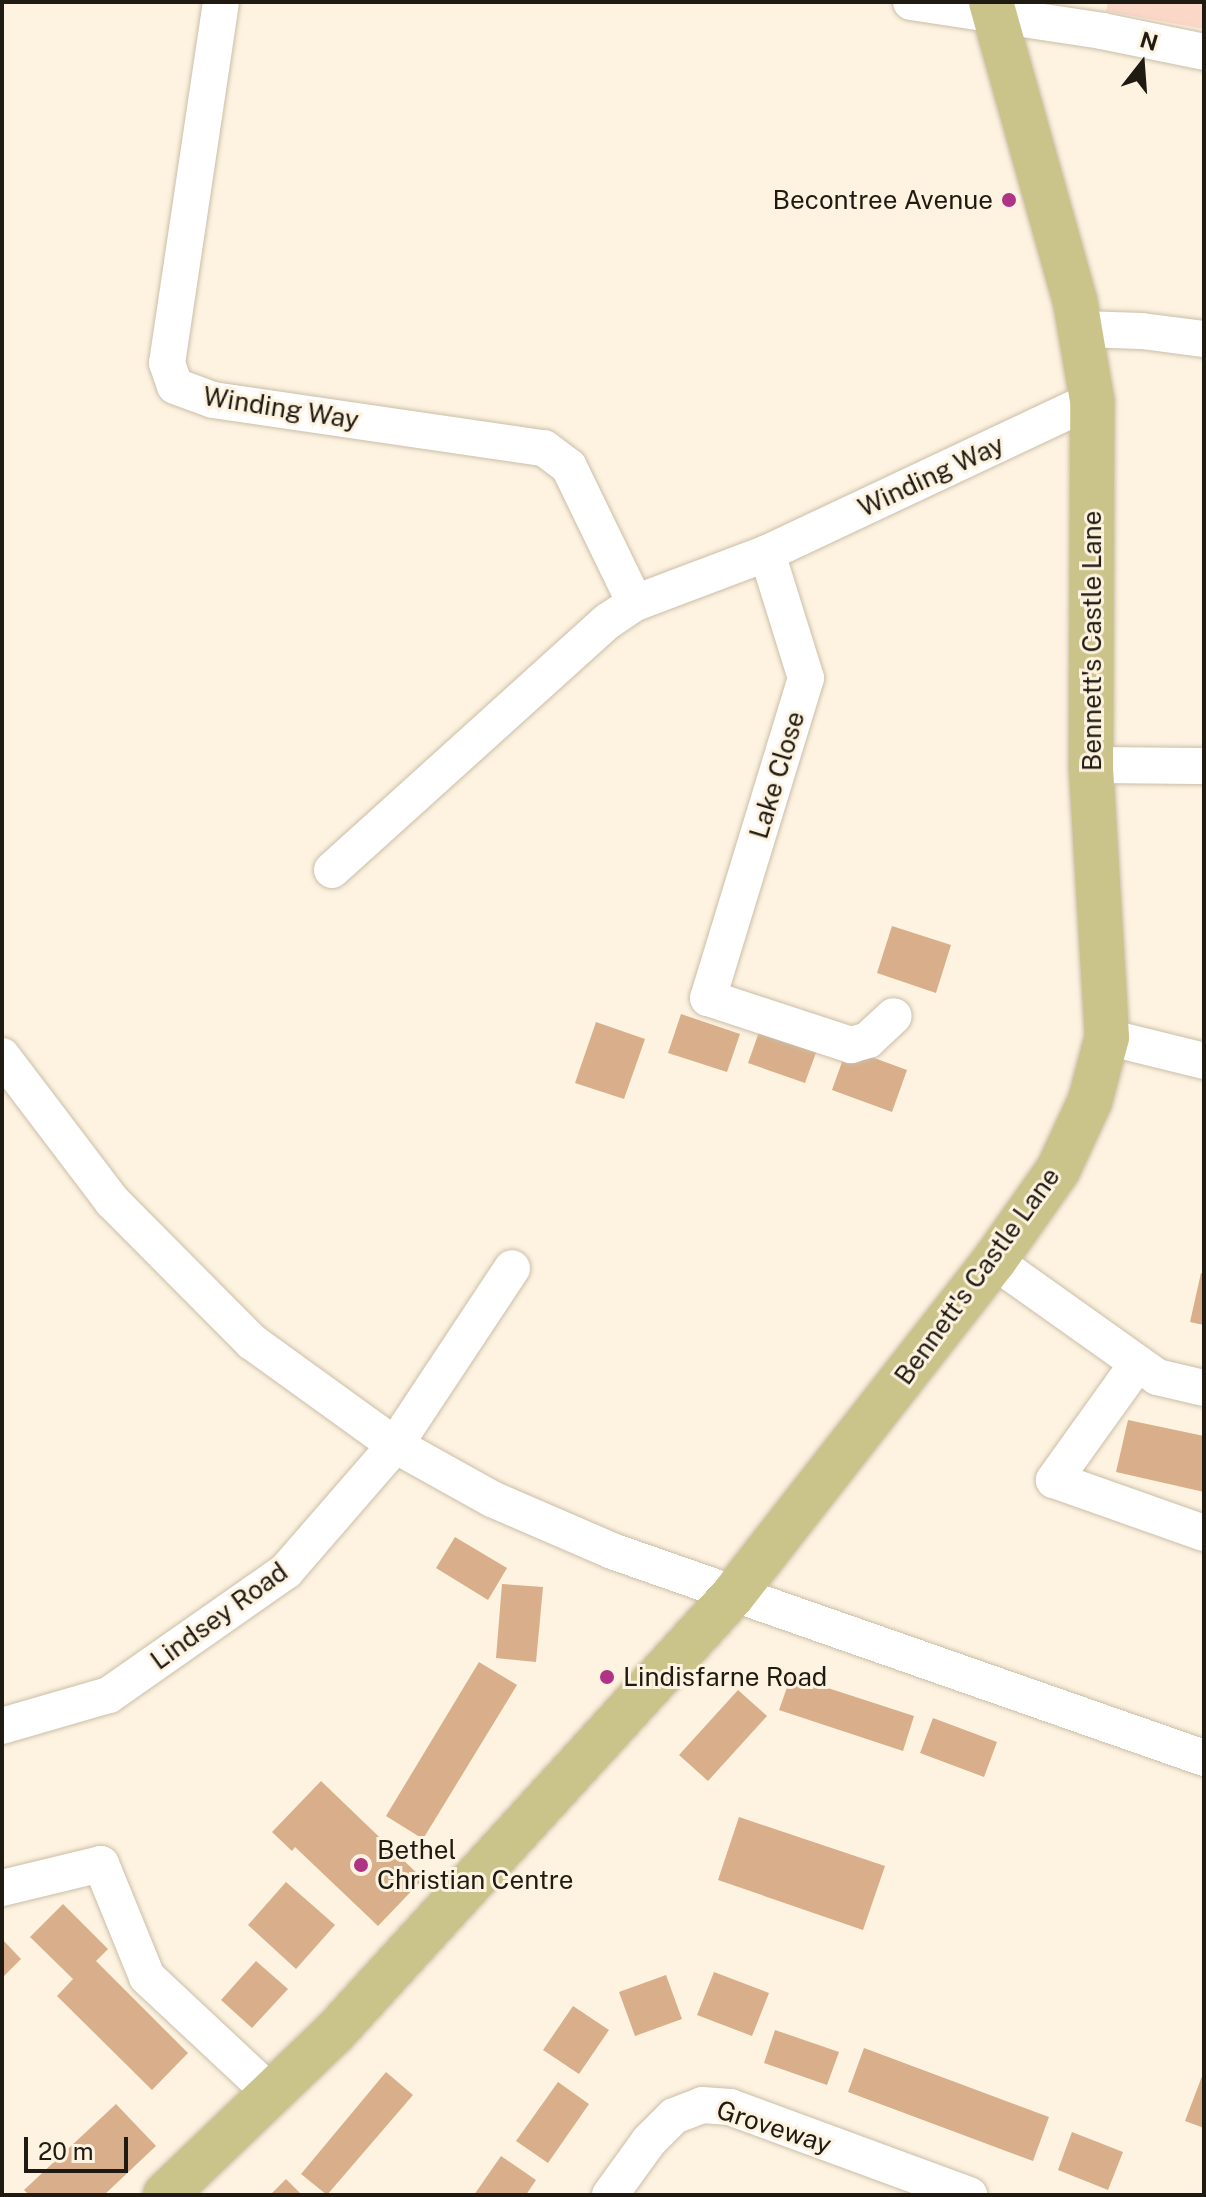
<!DOCTYPE html>
<html>
<head>
<meta charset="utf-8">
<style>
	body { margin:0 }
	#map { position:relative; width:1206px; height:2197px; overflow:hidden; background:#fdf3e0; font-family:"Public Sans",sans-serif }
	div>[style] { position:absolute }
	.green>* { inset:0; background:#fbd7c8 }
	.building>* { inset:0; background:#d8af8a }
	.roads { filter:drop-shadow(0 0 2px #cbbea8) drop-shadow(0 0 2px #cbbea8) }
	.minor>* { height:36px; margin:-18px; padding:0 18px; transform-origin:18px; border-radius:18px; background:#fff }
	.major>* { height:44px; margin:-22px; padding:0 22px; transform-origin:22px; border-radius:22px; background:#cbc48a }
	.dots>* { width:22px; height:22px; translate:-50% -50%; box-sizing:border-box; border:4px solid #fdf3e0; border-radius:50% }
	span { translate:-50% -50%; white-space:nowrap; text-align:center; line-height:1.15; -webkit-text-stroke:6px #fdf3e0; paint-order:stroke }
	.poi-label { font-size:26px; color:#1f1a12 }
	.right { translate:-100% -50%; text-align:right }
	.left { translate:0 -50%; text-align:left }
	.street-label { font-size:26px; color:#1f1a12 }
	.frame { position:absolute; inset:0; border:4px solid #1f1a12; pointer-events:none }
	.north { position:absolute; left:1102px; top:24px; width:80px; height:80px; -webkit-text-stroke:6px #fdf3e0; paint-order:stroke; rotate:17deg; font-size:22px; font-weight:700; line-height:32px; text-align:center; color:#1f1a12 }
	.north::after { content:''; display:block; margin:auto; width:28px; height:36px; background:#1f1a12; clip-path:polygon(50% 0,100% 100%,50% 72%,0 100%) }
	.scale { position:absolute; left:24px; top:2137px; width:104px; height:36px; box-sizing:border-box; border:4px solid #1f1a12; border-top:0; padding-left:10px; font-size:24px; line-height:28px; white-space:nowrap; color:#1f1a12; -webkit-text-stroke:6px #fdf3e0; paint-order:stroke }
</style>
</head>
<body>
<div id="map">
	<div class="green">
		<div style="clip-path:polygon(1108px 2px,1204px 2px,1204px 29px,1106px 11px)"></div>
	</div>
	<div class="building">
		<div style="clip-path:polygon(892px 926px,951px 945px,936px 993px,877px 973px)"></div>
		<div style="clip-path:polygon(681px 1014px,740px 1034px,727px 1072px,668px 1053px)"></div>
		<div style="clip-path:polygon(764px 1018px,821px 1039px,805px 1083px,748px 1063px)"></div>
		<div style="clip-path:polygon(596px 1022px,645px 1039px,624px 1099px,575px 1083px)"></div>
		<div style="clip-path:polygon(847px 1048px,907px 1070px,892px 1112px,832px 1090px)"></div>
		<div style="clip-path:polygon(1201px 1273px,1204px 1274px,1204px 1325px,1190px 1322px)"></div>
		<div style="clip-path:polygon(1128px 1420px,1204px 1436px,1204px 1492px,1116px 1472px)"></div>
		<div style="clip-path:polygon(455px 1537px,507px 1568px,488px 1600px,436px 1568px)"></div>
		<div style="clip-path:polygon(502px 1584px,543px 1587px,536px 1662px,496px 1658px)"></div>
		<div style="clip-path:polygon(479px 1662px,517px 1685px,423px 1839px,386px 1816px)"></div>
		<div style="clip-path:polygon(791px 1676px,914px 1716px,903px 1751px,779px 1710px)"></div>
		<div style="clip-path:polygon(738px 1690px,767px 1716px,708px 1781px,679px 1755px)"></div>
		<div style="clip-path:polygon(933px 1718px,997px 1742px,984px 1777px,920px 1753px)"></div>
		<div style="clip-path:polygon(321px 1781px,423px 1879px,378px 1926px,295px 1847px,292px 1851px,272px 1832px)"></div>
		<div style="clip-path:polygon(739px 1817px,885px 1866px,863px 1930px,718px 1880px)"></div>
		<div style="clip-path:polygon(286px 1882px,335px 1925px,296px 1969px,248px 1925px)"></div>
		<div style="clip-path:polygon(63px 1904px,108px 1949px,96px 1961px,188px 2053px,152px 2090px,57px 1996px,73px 1979px,30px 1937px)"></div>
		<div style="clip-path:polygon(2px 1939px,21px 1959px,2px 1978px)"></div>
		<div style="clip-path:polygon(256px 1961px,288px 1989px,252px 2028px,221px 2000px)"></div>
		<div style="clip-path:polygon(714px 1972px,769px 1993px,752px 2036px,697px 2015px)"></div>
		<div style="clip-path:polygon(666px 1975px,682px 2019px,635px 2036px,619px 1992px)"></div>
		<div style="clip-path:polygon(573px 2006px,609px 2030px,579px 2074px,543px 2050px)"></div>
		<div style="clip-path:polygon(775px 2030px,839px 2052px,827px 2085px,764px 2063px)"></div>
		<div style="clip-path:polygon(864px 2048px,1049px 2117px,1033px 2161px,848px 2092px)"></div>
		<div style="clip-path:polygon(1204px 2071px,1204px 2128px,1185px 2121px)"></div>
		<div style="clip-path:polygon(386px 2072px,413px 2095px,327px 2195px,301px 2174px)"></div>
		<div style="clip-path:polygon(558px 2082px,589px 2104px,548px 2163px,516px 2141px)"></div>
		<div style="clip-path:polygon(116px 2104px,156px 2146px,104px 2195px,29px 2195px,24px 2190px)"></div>
		<div style="clip-path:polygon(1072px 2132px,1123px 2152px,1108px 2190px,1058px 2170px)"></div>
		<div style="clip-path:polygon(501px 2156px,536px 2180px,526px 2195px,474px 2195px)"></div>
		<div style="clip-path:polygon(286px 2179px,302px 2195px,270px 2195px)"></div>
	</div>
	<div class="roads">
		<div class="minor">
			<div style="left:221px;top:2px;width:365px;rotate:98.5deg"></div>
			<div style="left:167px;top:363px;width:24px;rotate:71deg"></div>
			<div style="left:175px;top:386px;width:40px;rotate:20.2deg"></div>
			<div style="left:213px;top:400px;width:334px;rotate:8.3deg"></div>
			<div style="left:544px;top:448px;width:31px;rotate:37deg"></div>
			<div style="left:569px;top:467px;width:151px;rotate:64.1deg"></div>
			<div style="left:911px;top:2px;width:193px;rotate:8.6deg"></div>
			<div style="left:1102px;top:31px;width:104px;rotate:11.6deg"></div>
			<div style="left:1081px;top:329px;width:61px;rotate:1.9deg"></div>
			<div style="left:1142px;top:331px;width:63px;rotate:7.4deg"></div>
			<div style="left:767px;top:553px;width:131px;rotate:72.7deg"></div>
			<div style="left:806px;top:678px;width:335px;rotate:107deg"></div>
			<div style="left:708px;top:998px;width:151px;rotate:18.2deg"></div>
			<div style="left:851px;top:1045px;width:18px;rotate:-16deg"></div>
			<div style="left:868px;top:1040px;width:35px;rotate:-43deg"></div>
			<div style="left:1091px;top:765px;width:113px;rotate:0.5deg"></div>
			<div style="left:332px;top:870px;width:372px;rotate:-42.1deg"></div>
			<div style="left:608px;top:621px;width:32px;rotate:-34deg"></div>
			<div style="left:635px;top:603px;width:141px;rotate:-20.7deg"></div>
			<div style="left:767px;top:553px;width:359px;rotate:-25.2deg"></div>
			<div style="left:1107px;top:1037px;width:100px;rotate:13.9deg"></div>
			<div style="left:2px;top:1056px;width:182px;rotate:52.8deg"></div>
			<div style="left:112px;top:1201px;width:199px;rotate:45.2deg"></div>
			<div style="left:252px;top:1342px;width:176px;rotate:35.8deg"></div>
			<div style="left:395px;top:1445px;width:111px;rotate:29.1deg"></div>
			<div style="left:492px;top:1499px;width:131px;rotate:23.4deg"></div>
			<div style="left:612px;top:1551px;width:627px;rotate:19.27deg"></div>
			<div style="left:994px;top:1261px;width:200px;rotate:35.4deg"></div>
			<div style="left:1157px;top:1377px;width:48px;rotate:13.2deg"></div>
			<div style="left:1137px;top:1364px;width:143px;rotate:125.6deg"></div>
			<div style="left:1054px;top:1480px;width:159px;rotate:19.5deg"></div>
			<div style="left:2px;top:1726px;width:111px;rotate:-16.2deg"></div>
			<div style="left:109px;top:1695px;width:216px;rotate:-35deg"></div>
			<div style="left:286px;top:1571px;width:167px;rotate:-49.1deg"></div>
			<div style="left:395px;top:1445px;width:212px;rotate:-56.5deg"></div>
			<div style="left:2px;top:1888px;width:102px;rotate:-13.6deg"></div>
			<div style="left:101px;top:1864px;width:122px;rotate:67.8deg"></div>
			<div style="left:147px;top:1977px;width:170px;rotate:43.1deg"></div>
			<div style="left:610px;top:2195px;width:67px;rotate:-54.2deg"></div>
			<div style="left:649px;top:2141px;width:35px;rotate:-45deg"></div>
			<div style="left:674px;top:2116px;width:30px;rotate:-21deg"></div>
			<div style="left:702px;top:2105px;width:28px;rotate:4deg"></div>
			<div style="left:730px;top:2107px;width:255px;rotate:20.2deg"></div>
		</div>
		<div class="major">
			<div style="left:165px;top:2195px;width:236px;rotate:-43.8deg"></div>
			<div style="left:335px;top:2032px;width:591px;rotate:-47.67deg"></div>
			<div style="left:733px;top:1595px;width:424px;rotate:-52deg"></div>
			<div style="left:994px;top:1261px;width:111px;rotate:-54.9deg"></div>
			<div style="left:1058px;top:1170px;width:76px;rotate:-65.1deg"></div>
			<div style="left:1090px;top:1101px;width:66px;rotate:-75.1deg"></div>
			<div style="left:1107px;top:1037px;width:272px;rotate:-93.4deg"></div>
			<div style="left:1091px;top:765px;width:365px;rotate:-89.8deg"></div>
			<div style="left:1092px;top:400px;width:100px;rotate:-99.7deg"></div>
			<div style="left:1075px;top:301px;width:311px;rotate:-105.7deg"></div>
		</div>
	</div>
	<div class="dots">
		<div style="left:1009px;top:200px;background:#af3486"></div>
		<div style="left:607px;top:1677px;background:#af3486"></div>
		<div style="left:361px;top:1865px;background:#af3486"></div>
	</div>
	<div class="poi-label">
		<span class="right" style="left:993px;top:200px">Becontree Avenue</span>
		<span class="left" style="left:623px;top:1677px">Lindisfarne Road</span>
		<span class="left" style="left:377px;top:1865px">Bethel<br>Christian Centre</span>
	</div>
	<div class="street-label">
		<span style="left:281px;top:408px;rotate:9deg">Winding Way</span>
		<span style="left:931px;top:476px;rotate:-25deg">Winding Way</span>
		<span style="left:1092px;top:641px;rotate:-90deg">Bennett's Castle Lane</span>
		<span style="left:777px;top:775px;rotate:-73deg">Lake Close</span>
		<span style="left:977px;top:1276px;rotate:-54deg">Bennett's Castle Lane</span>
		<span style="left:219px;top:1616px;rotate:-36deg">Lindsey Road</span>
		<span style="left:774px;top:2127px;rotate:18deg">Groveway</span>
	</div>
	<div class="frame"></div>
	<div class="north">N</div>
	<div class="scale">20 m</div>
</div>
</body>
</html>
